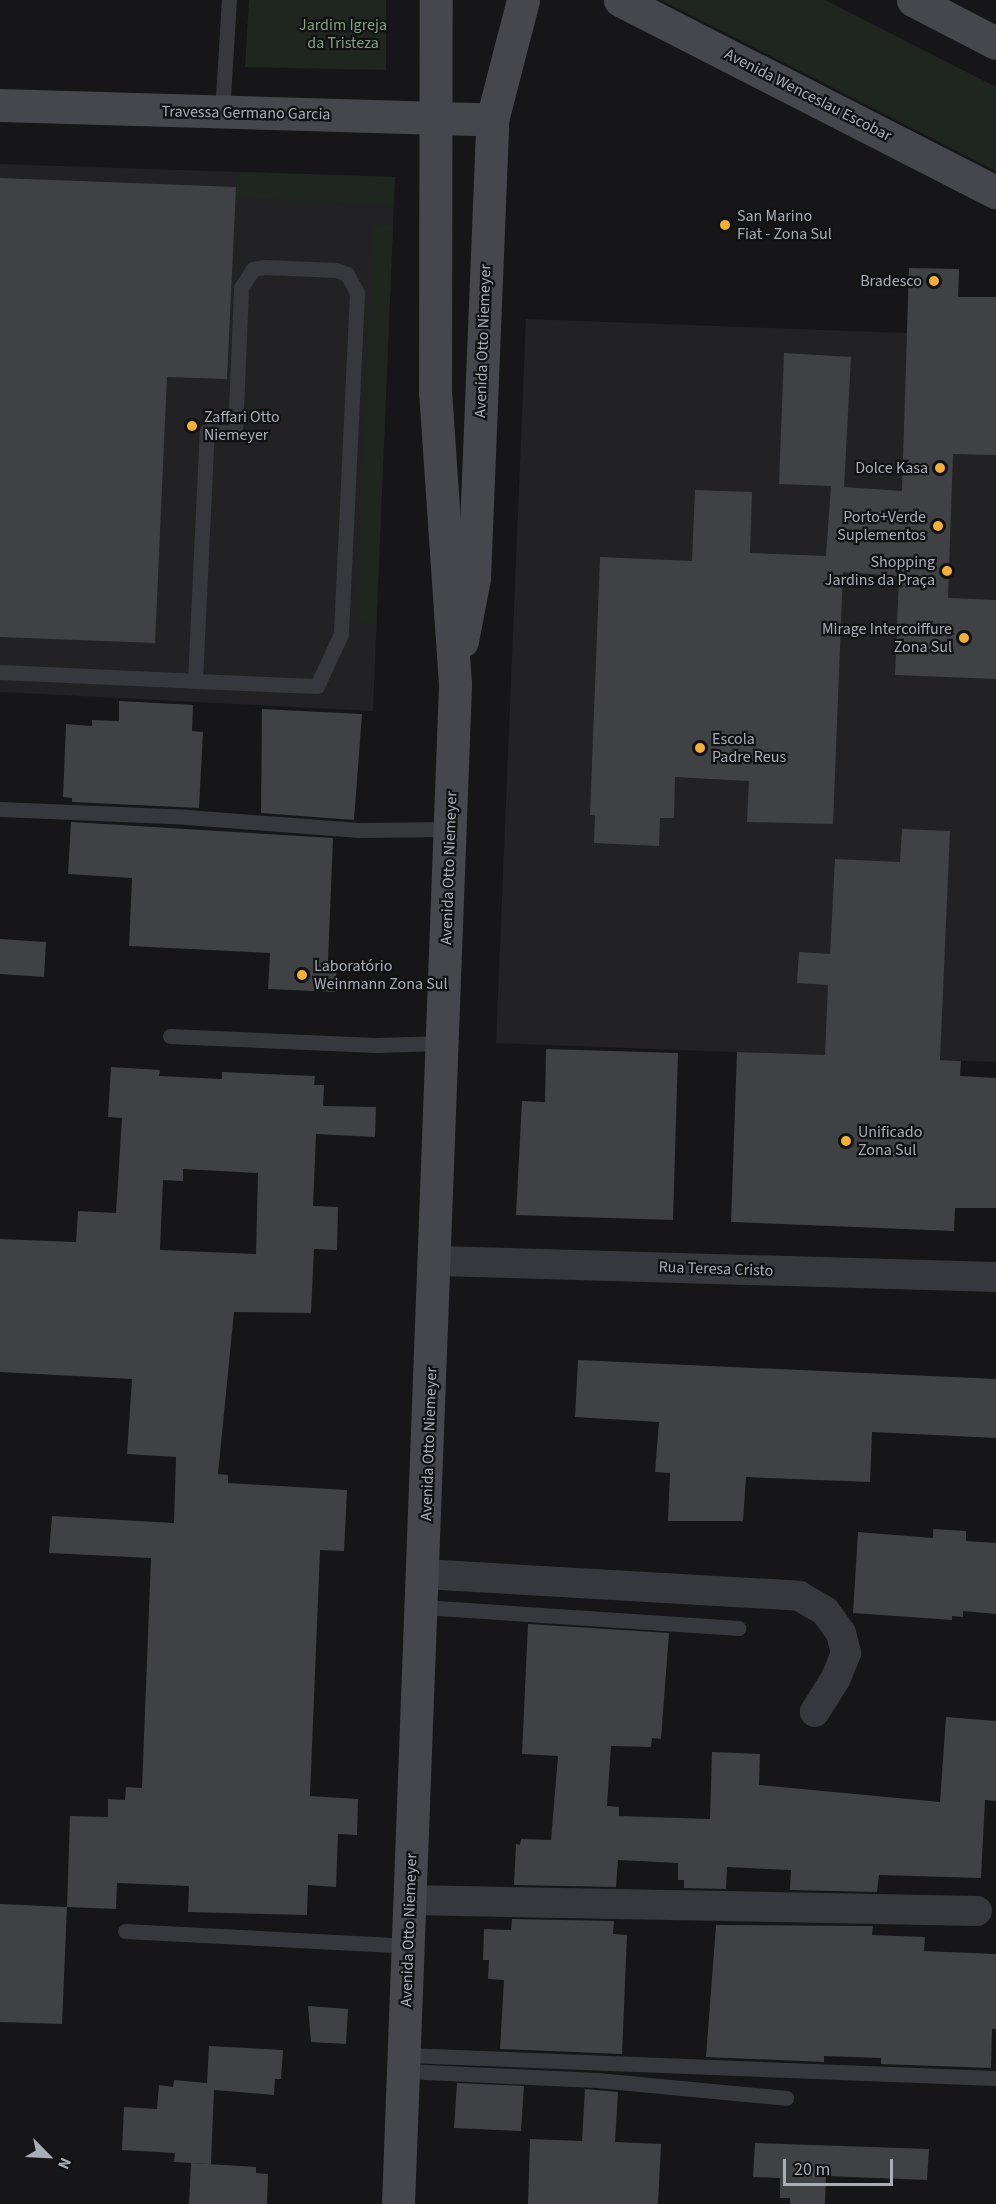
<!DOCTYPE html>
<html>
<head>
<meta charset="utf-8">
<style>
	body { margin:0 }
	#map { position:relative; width:996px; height:2204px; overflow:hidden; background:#161618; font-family:"Source Sans 3",sans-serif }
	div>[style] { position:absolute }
	.built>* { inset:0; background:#222225 }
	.green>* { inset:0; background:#1e261f }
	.building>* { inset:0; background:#404145 }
	.lane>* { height:15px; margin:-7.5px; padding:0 7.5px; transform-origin:7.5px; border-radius:7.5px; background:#37383d }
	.street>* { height:30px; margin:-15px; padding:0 15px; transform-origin:15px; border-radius:15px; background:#37383d }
	.secondary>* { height:33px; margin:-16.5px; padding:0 16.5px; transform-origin:16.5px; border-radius:16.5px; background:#45474d }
	.dots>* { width:16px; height:16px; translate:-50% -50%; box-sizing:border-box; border:3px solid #111113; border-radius:50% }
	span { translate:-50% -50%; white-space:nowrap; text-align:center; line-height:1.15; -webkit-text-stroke:4.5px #111113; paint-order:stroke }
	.park-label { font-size:16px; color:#7fa381 }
	.street-label { font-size:16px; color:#a8adb8 }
	.poi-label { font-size:16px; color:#a8adb8 }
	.left { translate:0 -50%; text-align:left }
	.right { translate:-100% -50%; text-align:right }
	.north { position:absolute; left:18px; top:2126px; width:60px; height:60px; -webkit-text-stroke:4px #111113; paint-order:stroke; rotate:114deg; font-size:16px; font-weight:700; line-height:24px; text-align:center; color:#a8adb8 }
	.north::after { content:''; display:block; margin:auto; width:21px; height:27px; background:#a8adb8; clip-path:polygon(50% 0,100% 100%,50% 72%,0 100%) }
	.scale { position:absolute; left:783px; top:2159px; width:110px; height:27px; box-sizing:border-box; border:3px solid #a8adb8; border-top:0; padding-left:8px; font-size:18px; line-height:21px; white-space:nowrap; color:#a8adb8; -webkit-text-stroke:4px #111113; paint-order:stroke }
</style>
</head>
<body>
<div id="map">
	<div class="built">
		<div style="clip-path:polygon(0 164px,395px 177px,373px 711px,0 692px)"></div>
		<div style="clip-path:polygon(909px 268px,959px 269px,958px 316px,996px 317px,996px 1062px,496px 1043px,526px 319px,907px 333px)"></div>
	</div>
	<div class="green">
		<div style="clip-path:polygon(249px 0,386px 0,386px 70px,245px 67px)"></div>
		<div style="clip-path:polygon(661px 0,825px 0,996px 87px,996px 171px)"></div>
		<div style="clip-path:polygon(237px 172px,395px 177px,393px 205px,236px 197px)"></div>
		<div style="clip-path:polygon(372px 225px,393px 226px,376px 627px,357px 620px)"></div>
	</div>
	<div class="building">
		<div style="clip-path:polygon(0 178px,236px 187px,227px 379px,167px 377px,155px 643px,0 637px)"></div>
		<div style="clip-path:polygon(909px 268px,959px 269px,958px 297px,996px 297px,996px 455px,953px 454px,948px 598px,996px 600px,996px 679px,895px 675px,899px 576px,843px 572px,833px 824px,747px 822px,749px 781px,675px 777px,674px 818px,660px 818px,659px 846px,594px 843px,595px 815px,590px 815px,600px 557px,692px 561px,695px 490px,752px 492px,750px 553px,826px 556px,831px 486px,779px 484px,784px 353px,851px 357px,844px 487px,902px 491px)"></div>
		<div style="clip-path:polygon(119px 701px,193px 705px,192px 731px,203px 732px,199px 808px,72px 802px,72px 798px,63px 797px,66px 724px,92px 726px,92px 720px,119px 721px)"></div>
		<div style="clip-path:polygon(262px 709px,362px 714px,354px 820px,261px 813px)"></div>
		<div style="clip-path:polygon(71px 822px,333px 838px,328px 961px,337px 961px,335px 992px,268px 989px,270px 953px,129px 946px,132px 878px,68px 874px)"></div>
		<div style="clip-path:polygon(902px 829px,950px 831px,940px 1060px,961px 1061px,960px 1076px,996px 1078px,996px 1208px,955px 1208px,954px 1231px,731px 1222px,737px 1052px,825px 1055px,828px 985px,797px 983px,799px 952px,830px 954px,835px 859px,900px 862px)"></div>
		<div style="clip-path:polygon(0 939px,46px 942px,44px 977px,0 974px)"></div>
		<div style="clip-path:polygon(546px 1049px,678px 1053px,673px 1220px,516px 1215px,522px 1101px,545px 1102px)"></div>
		<div style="clip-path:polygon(evenodd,111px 1067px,160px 1070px,159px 1076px,222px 1079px,222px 1072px,315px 1076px,314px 1085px,324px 1085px,323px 1106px,376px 1107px,375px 1137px,316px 1134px,313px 1206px,338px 1207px,337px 1250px,314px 1249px,311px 1313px,234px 1312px,218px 1474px,228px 1475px,228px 1483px,347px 1490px,344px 1551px,320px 1550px,310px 1796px,358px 1799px,357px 1835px,338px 1834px,336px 1887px,308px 1885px,307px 1915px,188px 1912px,189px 1886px,117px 1883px,116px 1909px,67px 1907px,62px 2024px,0 2022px,0 1904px,67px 1907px,70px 1816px,108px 1817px,108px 1799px,125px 1800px,126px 1787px,142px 1788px,151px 1558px,49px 1553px,52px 1516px,174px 1523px,176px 1457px,127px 1454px,132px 1379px,0 1372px,0 1239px,76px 1242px,78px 1211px,116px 1213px,122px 1118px,108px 1117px,111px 1067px,183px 1169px,258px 1173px,256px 1254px,160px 1250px,163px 1180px,183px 1181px,183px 1169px)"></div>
		<div style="clip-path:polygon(578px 1360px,996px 1379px,996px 1438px,872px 1432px,870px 1482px,746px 1477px,743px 1521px,668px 1521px,670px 1473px,655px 1472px,659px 1422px,575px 1417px)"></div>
		<div style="clip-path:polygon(933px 1529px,966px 1531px,966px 1541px,996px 1543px,996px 1614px,963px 1611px,963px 1617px,952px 1616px,952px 1620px,853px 1613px,858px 1532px,933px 1538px)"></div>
		<div style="clip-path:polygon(528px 1624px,669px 1633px,661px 1739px,652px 1738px,651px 1747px,611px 1746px,607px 1806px,619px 1807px,619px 1816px,710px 1819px,712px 1752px,760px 1754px,759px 1785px,940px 1802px,946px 1717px,996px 1721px,996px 1801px,985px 1800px,981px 1878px,879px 1875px,877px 1892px,790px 1890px,791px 1870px,727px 1867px,726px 1889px,684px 1888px,684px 1880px,678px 1880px,678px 1863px,618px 1860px,616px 1887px,514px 1885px,516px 1844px,520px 1845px,521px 1839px,551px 1840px,558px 1756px,522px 1754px)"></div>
		<div style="clip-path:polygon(512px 1919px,614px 1921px,613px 1934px,627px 1935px,622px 2054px,500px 2049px,504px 1980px,488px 1979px,489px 1960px,483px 1960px,484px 1929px,511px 1930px)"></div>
		<div style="clip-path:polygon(716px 1925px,873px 1926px,872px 1935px,925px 1937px,924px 1951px,996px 1954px,996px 2029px,992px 2029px,991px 2068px,881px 2064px,881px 2058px,824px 2056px,824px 2062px,706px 2057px)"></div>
		<div style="clip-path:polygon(308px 2006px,348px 2009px,346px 2044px,311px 2042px)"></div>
		<div style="clip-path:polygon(209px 2046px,283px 2050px,281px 2079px,275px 2079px,274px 2095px,214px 2090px,211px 2164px,174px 2162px,175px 2153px,122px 2150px,124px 2107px,157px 2109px,159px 2085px,173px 2087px,174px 2080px,207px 2083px)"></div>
		<div style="clip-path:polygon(457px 2083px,524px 2086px,521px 2131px,454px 2128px)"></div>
		<div style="clip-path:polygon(585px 2089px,618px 2092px,615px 2142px,661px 2144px,658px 2204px,528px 2204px,530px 2139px,582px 2141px)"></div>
		<div style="clip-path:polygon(755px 2143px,929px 2149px,927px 2180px,826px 2176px,825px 2204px,790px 2204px,790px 2198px,780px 2198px,780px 2178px,753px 2177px)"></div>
		<div style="clip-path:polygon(191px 2163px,256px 2167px,256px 2173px,268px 2174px,267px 2204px,189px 2204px)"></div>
	</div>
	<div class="lane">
		<div style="left:222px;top:113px;width:113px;rotate:-86.5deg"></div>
		<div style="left:264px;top:267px;width:72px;rotate:2.4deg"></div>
		<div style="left:336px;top:270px;width:12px;rotate:20deg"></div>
		<div style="left:347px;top:274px;width:21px;rotate:62deg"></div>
		<div style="left:357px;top:293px;width:341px;rotate:92.7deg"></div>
		<div style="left:341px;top:634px;width:57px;rotate:114.8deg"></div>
		<div style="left:317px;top:686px;width:122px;rotate:-177.7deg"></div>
		<div style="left:195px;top:681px;width:250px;rotate:-87.3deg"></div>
		<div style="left:207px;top:431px;width:28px;rotate:4deg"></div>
		<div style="left:235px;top:433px;width:145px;rotate:-87.6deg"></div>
		<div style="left:241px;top:288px;width:22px;rotate:-58deg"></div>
		<div style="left:253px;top:269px;width:11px;rotate:-10deg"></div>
		<div style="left:0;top:672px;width:195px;rotate:2.6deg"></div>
		<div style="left:0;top:809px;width:187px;rotate:2.4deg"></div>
		<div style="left:187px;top:817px;width:172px;rotate:4.3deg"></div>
		<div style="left:359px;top:830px;width:91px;rotate:-0.6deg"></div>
		<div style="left:170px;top:1036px;width:206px;rotate:2.5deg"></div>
		<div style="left:376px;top:1045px;width:67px;rotate:-1.7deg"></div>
		<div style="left:422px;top:1607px;width:317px;rotate:3.8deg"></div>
		<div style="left:125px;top:1931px;width:284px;rotate:3deg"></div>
		<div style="left:405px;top:2055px;width:591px;rotate:2.23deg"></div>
		<div style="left:404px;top:2071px;width:193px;rotate:2.7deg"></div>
		<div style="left:597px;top:2080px;width:190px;rotate:5.4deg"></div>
	</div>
	<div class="street">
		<div style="left:436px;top:1261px;width:560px;rotate:1.64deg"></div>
		<div style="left:423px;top:1574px;width:377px;rotate:3.3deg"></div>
		<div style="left:799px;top:1596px;width:30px;rotate:30deg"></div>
		<div style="left:825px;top:1611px;width:27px;rotate:54deg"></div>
		<div style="left:841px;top:1633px;width:21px;rotate:76deg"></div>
		<div style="left:846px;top:1653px;width:27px;rotate:112deg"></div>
		<div style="left:836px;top:1678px;width:40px;rotate:122deg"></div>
		<div style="left:410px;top:1900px;width:567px;rotate:1.11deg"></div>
	</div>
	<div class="secondary">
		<div style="left:620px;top:0;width:422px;rotate:27.1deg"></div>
		<div style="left:913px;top:0;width:93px;rotate:27.4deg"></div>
		<div style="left:0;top:105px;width:492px;rotate:1.7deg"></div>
		<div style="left:462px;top:641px;width:64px;rotate:-79.2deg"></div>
		<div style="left:474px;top:578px;width:458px;rotate:-87.7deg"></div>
		<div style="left:492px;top:120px;width:124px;rotate:-75.5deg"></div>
		<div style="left:398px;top:2204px;width:1521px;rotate:-87.85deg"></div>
		<div style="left:455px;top:684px;width:293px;rotate:-93.9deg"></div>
		<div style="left:435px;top:392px;width:392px;rotate:-89.9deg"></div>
	</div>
	<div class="dots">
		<div style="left:725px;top:225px;background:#f2b134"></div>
		<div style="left:934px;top:281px;background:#f2b134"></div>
		<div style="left:192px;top:426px;background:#f2b134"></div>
		<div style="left:940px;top:468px;background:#f2b134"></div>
		<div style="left:938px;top:526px;background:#f2b134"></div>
		<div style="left:947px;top:571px;background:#f2b134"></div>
		<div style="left:964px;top:638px;background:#f2b134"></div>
		<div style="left:700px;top:748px;background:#f2b134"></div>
		<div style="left:302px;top:975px;background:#f2b134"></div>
		<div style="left:846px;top:1141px;background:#f2b134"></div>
	</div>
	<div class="park-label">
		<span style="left:343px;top:34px">Jardim Igreja<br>da Tristeza</span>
	</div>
	<div class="street-label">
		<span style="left:808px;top:95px;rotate:27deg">Avenida Wenceslau Escobar</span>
		<span style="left:246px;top:113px;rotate:1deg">Travessa Germano Garcia</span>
		<span style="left:483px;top:341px;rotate:-88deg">Avenida Otto Niemeyer</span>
		<span style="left:449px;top:868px;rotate:-88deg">Avenida Otto Niemeyer</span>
		<span style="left:716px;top:1269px;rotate:2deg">Rua Teresa Cristo</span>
		<span style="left:429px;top:1444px;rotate:-88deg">Avenida Otto Niemeyer</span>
		<span style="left:409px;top:1930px;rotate:-88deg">Avenida Otto Niemeyer</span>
	</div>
	<div class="poi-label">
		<span class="left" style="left:737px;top:225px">San Marino<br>Fiat - Zona Sul</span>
		<span class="right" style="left:922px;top:281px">Bradesco</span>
		<span class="left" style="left:204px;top:426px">Zaffari Otto<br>Niemeyer</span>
		<span class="right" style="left:928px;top:468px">Dolce Kasa</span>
		<span class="right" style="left:926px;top:526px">Porto+Verde<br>Suplementos</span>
		<span class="right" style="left:935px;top:571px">Shopping<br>Jardins da Praça</span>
		<span class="right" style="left:952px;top:638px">Mirage Intercoiffure<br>Zona Sul</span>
		<span class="left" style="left:712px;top:748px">Escola<br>Padre Reus</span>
		<span class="left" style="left:314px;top:975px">Laboratório<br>Weinmann Zona Sul</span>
		<span class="left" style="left:858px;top:1141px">Unificado<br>Zona Sul</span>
	</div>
	<div class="north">N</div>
	<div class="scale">20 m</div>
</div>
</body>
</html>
